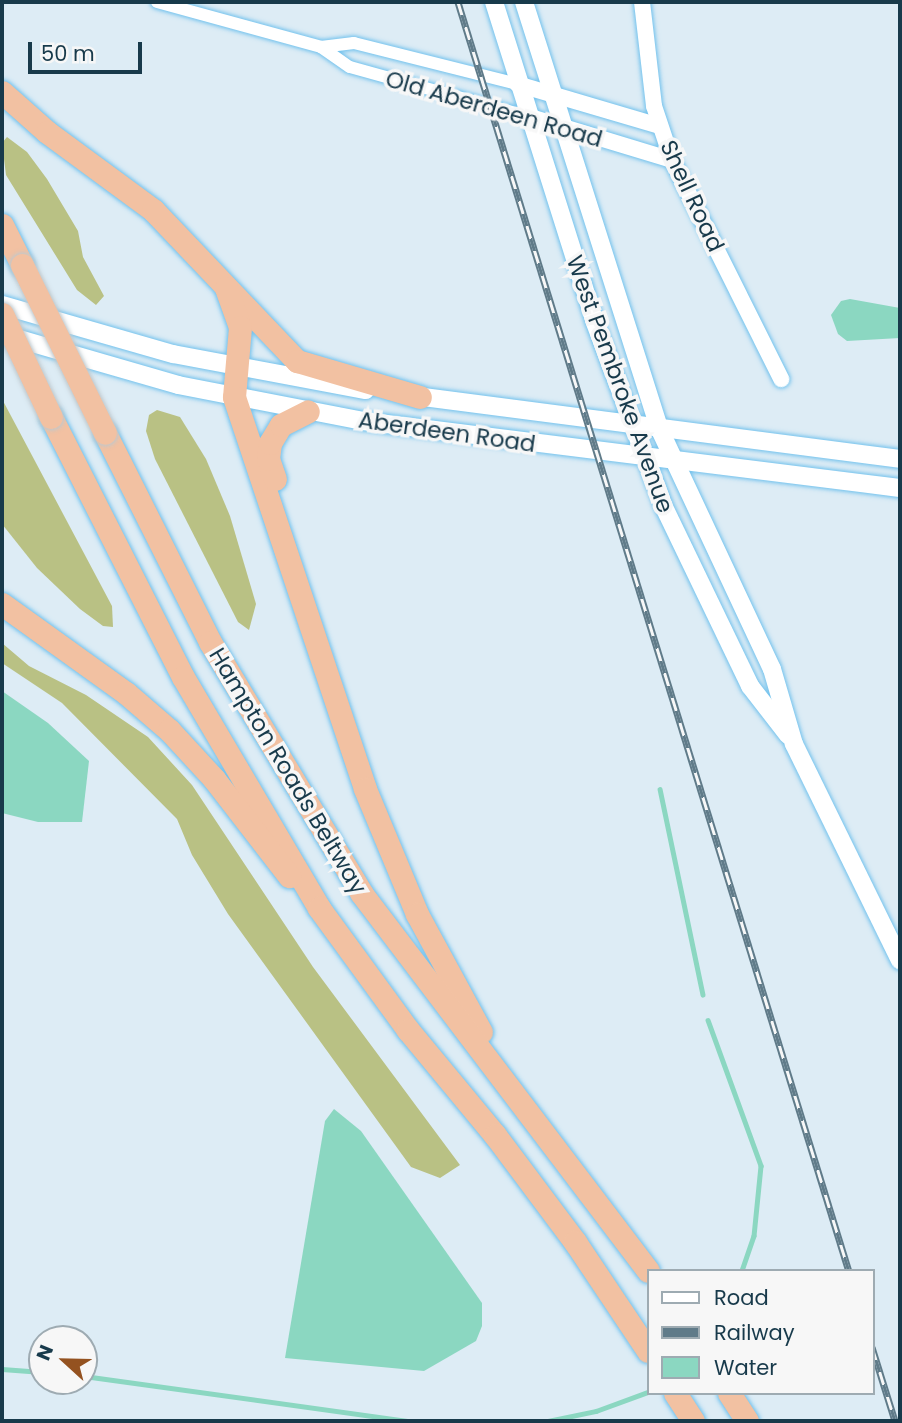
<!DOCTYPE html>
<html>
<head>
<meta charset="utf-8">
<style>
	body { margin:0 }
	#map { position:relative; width:902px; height:1423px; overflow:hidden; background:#ddecf5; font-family:Poppins,sans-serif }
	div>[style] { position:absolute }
	.forest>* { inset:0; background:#b9c184 }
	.water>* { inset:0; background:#8bd7c1 }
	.stream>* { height:4.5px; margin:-2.25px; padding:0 2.25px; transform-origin:2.25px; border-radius:2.25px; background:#8bd7c1 }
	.roads { filter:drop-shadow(0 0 2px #73c2ed) drop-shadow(0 0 2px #73c2ed) }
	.minor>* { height:12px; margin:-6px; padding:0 6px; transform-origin:6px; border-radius:6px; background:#fff }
	.tertiary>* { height:16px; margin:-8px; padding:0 8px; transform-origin:8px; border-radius:8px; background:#fff }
	.secondary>* { height:18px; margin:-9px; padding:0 9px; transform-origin:9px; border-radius:9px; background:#fff }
	.motorway>* { height:23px; margin:-11.5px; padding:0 11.5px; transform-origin:11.5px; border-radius:11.5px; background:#f2c1a2 }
	.rail>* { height:7px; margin-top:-3.5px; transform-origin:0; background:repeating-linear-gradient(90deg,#f7f7f7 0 13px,#607b89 0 26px); box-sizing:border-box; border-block:2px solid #607b89 }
	.bridges { filter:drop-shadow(0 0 2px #bec8cd) drop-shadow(0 0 2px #bec8cd) }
	.motorway-bridge>* { height:23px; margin:-11.5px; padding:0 11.5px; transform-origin:11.5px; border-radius:11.5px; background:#f2c1a2 }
	span { translate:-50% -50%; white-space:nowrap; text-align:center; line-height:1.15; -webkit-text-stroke:7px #f7f7f7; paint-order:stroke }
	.street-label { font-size:23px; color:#183a4b }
	.frame { position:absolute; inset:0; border:4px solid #183a4b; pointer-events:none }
	.legend { position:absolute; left:647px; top:1269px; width:228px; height:126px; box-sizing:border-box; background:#f7f7f7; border:2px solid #9eabb2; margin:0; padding:9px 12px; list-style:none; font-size:21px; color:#183a4b }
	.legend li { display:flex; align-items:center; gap:14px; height:35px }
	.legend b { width:35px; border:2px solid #9eabb2 }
	.north { position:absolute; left:28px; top:1325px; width:70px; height:70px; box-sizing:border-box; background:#f7f7f7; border:2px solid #9eabb2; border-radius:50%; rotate:292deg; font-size:19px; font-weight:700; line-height:28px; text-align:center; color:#183a4b }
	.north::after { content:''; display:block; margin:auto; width:24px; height:32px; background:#945220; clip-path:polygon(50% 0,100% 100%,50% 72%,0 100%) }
	.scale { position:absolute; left:28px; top:42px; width:114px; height:32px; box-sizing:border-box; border:4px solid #183a4b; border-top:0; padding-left:9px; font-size:21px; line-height:24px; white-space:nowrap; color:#183a4b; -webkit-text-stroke:5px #f7f7f7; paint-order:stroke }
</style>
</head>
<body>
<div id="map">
	<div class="forest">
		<div style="clip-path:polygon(7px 137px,27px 152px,47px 179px,78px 231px,83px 257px,104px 296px,96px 305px,77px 290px,6px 175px,2px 143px)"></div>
		<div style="clip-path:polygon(2px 399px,112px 606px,113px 627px,103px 626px,80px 609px,37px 568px,2px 524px)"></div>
		<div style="clip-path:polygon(157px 410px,180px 417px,206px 459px,230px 516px,256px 604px,249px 630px,238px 622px,155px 459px,146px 431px,149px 415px)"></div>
		<div style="clip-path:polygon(2px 643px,29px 666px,86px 695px,148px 737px,192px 785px,313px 967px,460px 1165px,440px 1178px,411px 1167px,228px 914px,192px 855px,177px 819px,62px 703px,2px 663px)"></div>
	</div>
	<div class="water">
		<div style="clip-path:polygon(850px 299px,900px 308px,900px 338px,847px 341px,838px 334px,831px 315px,841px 301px)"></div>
		<div style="clip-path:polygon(2px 691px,48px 723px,89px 761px,82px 822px,38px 822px,2px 813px)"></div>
		<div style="clip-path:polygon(334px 1109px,361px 1131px,482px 1303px,482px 1326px,476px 1341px,424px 1371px,285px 1358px,325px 1121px)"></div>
	</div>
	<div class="stream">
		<div style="left:660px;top:789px;width:210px;rotate:78.2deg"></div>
		<div style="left:708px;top:1020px;width:155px;rotate:70deg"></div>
		<div style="left:761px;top:1166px;width:70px;rotate:95.7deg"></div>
		<div style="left:754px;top:1236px;width:37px;rotate:109deg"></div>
		<div style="left:2px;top:1369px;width:40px;rotate:4.3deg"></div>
		<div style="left:84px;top:1376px;width:326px;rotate:7.9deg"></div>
		<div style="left:548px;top:1421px;width:49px;rotate:-11.8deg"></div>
		<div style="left:596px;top:1411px;width:55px;rotate:-20.1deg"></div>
	</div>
	<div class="roads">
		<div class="minor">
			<div style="left:157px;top:2px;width:170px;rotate:15.3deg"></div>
			<div style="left:321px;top:47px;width:35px;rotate:35deg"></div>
			<div style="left:350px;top:67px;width:184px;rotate:15.5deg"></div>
			<div style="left:321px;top:47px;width:33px;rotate:-7deg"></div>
			<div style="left:354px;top:43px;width:168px;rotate:14.1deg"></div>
		</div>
		<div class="tertiary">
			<div style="left:642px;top:2px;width:105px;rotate:83.4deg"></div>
			<div style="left:654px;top:106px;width:57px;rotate:71.6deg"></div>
			<div style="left:672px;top:160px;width:245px;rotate:63.5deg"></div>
			<div style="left:517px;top:84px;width:149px;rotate:16.4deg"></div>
			<div style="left:527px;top:116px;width:152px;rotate:16.9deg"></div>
		</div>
		<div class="secondary">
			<div style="left:494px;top:2px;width:333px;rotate:72.5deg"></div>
			<div style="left:594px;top:320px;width:197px;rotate:69.5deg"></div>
			<div style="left:663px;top:505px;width:201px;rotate:64.3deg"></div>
			<div style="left:750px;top:686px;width:62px;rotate:52.2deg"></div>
			<div style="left:524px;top:2px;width:449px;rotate:72.4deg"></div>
			<div style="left:660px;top:430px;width:264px;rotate:64.9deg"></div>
			<div style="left:772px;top:669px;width:78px;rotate:73.7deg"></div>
			<div style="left:794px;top:744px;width:241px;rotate:63.9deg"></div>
			<div style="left:2px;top:305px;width:178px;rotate:16deg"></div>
			<div style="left:173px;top:354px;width:196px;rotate:10.6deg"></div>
			<div style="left:5px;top:335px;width:180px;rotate:16.1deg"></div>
			<div style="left:178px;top:385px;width:188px;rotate:11deg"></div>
			<div style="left:363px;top:421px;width:541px;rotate:7.11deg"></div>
			<div style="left:408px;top:395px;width:496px;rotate:7.4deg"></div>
		</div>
		<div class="motorway">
			<div style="left:2px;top:92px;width:60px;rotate:41.6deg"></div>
			<div style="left:47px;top:132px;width:132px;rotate:36.3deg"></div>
			<div style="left:153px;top:210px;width:209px;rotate:46.4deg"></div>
			<div style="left:297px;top:361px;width:128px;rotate:16.3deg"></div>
			<div style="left:2px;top:225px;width:45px;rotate:63.4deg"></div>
			<div style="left:226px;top:288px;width:41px;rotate:70.3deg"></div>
			<div style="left:240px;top:327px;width:70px;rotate:94.9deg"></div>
			<div style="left:234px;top:397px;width:413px;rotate:71.5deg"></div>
			<div style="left:365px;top:789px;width:135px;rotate:67.4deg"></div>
			<div style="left:417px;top:914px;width:134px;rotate:61.5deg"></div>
			<div style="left:51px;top:417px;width:292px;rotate:63.1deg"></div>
			<div style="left:183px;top:677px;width:268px;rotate:59.5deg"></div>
			<div style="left:319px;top:908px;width:151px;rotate:53.9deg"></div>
			<div style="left:408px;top:1030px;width:136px;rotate:50.4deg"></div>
			<div style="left:495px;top:1135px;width:134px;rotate:53.2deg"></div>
			<div style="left:575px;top:1242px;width:131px;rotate:56.2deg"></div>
			<div style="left:105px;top:433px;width:234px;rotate:63.3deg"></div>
			<div style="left:210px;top:642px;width:294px;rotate:58.9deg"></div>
			<div style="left:362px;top:894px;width:473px;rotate:52.8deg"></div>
			<div style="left:275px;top:479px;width:21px;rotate:-109deg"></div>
			<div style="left:268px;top:459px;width:16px;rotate:-83deg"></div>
			<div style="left:270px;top:443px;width:21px;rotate:-59deg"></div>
			<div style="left:281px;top:425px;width:30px;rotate:-27deg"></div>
			<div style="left:2px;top:604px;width:153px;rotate:35.7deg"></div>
			<div style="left:126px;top:693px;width:57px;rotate:40.7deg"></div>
			<div style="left:169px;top:730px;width:67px;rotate:47.4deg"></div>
			<div style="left:214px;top:779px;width:123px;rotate:52.3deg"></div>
			<div style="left:675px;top:1393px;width:33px;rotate:57deg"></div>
			<div style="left:729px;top:1393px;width:33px;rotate:57deg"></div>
		</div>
	</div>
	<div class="rail">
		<div style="left:458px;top:2px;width:1328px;rotate:72.88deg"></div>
		<div style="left:872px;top:1347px;width:77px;rotate:72.7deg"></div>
	</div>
	<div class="bridges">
		<div class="motorway-bridge">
			<div style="left:22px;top:265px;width:187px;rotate:63.7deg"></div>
			<div style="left:2px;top:314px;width:114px;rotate:64.6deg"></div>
		</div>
	</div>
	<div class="street-label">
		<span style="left:494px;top:109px;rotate:16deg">Old Aberdeen Road</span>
		<span style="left:692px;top:196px;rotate:65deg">Shell Road</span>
		<span style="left:620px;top:384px;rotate:70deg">West Pembroke Avenue</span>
		<span style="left:447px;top:432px;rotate:8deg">Aberdeen Road</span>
		<span style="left:288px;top:771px;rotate:59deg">Hampton Roads Beltway</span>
	</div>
	<div class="frame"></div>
	<ul class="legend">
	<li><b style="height:9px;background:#fff"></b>Road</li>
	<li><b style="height:9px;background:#607b89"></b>Railway</li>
	<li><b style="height:19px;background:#8bd7c1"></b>Water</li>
	</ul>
	<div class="north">N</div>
	<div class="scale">50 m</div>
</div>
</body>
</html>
